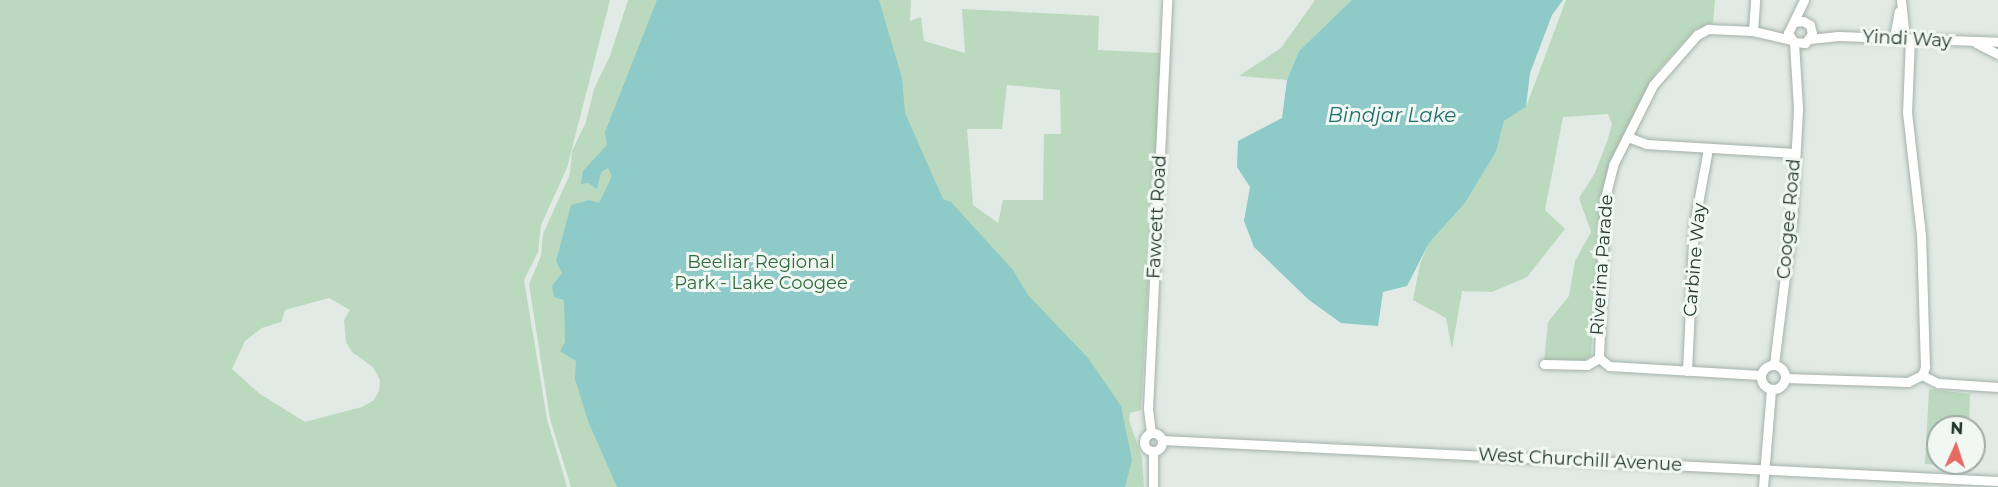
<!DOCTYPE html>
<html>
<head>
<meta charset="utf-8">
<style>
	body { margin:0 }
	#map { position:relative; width:1998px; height:487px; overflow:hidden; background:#e1eae4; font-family:Montserrat,sans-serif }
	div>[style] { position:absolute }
	.green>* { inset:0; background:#bbd9be }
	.water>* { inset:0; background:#8dcac8 }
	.roads { filter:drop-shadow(0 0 2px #a4b1aa) drop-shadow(0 0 2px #a4b1aa) }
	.street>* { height:9px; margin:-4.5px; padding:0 4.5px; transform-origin:4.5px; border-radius:4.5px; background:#fff }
	.street>.ring { margin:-4.5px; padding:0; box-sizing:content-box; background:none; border:9px solid #fff; border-radius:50% }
	span { translate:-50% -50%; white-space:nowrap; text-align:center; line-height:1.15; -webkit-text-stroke:6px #f1f7f3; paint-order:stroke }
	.street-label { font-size:18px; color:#23392f }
	.park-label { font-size:18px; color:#316c3c }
	.water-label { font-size:20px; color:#236f6d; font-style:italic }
	.north { position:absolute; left:1926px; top:415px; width:60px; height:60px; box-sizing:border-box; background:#f1f7f3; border:2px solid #9faba5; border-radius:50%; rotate:3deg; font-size:16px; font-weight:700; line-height:24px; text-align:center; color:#23392f }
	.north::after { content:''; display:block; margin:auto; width:21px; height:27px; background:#e56a63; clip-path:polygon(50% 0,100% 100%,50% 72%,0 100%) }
</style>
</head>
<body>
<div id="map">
	<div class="green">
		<div style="clip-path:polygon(evenodd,0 0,610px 0,567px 168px,541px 225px,538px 252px,524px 280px,547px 419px,567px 487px,0 487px,0 0,329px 298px,350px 310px,344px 320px,346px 342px,352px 352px,373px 367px,380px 380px,379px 391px,374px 400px,362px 407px,305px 422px,260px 394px,232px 369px,245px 341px,262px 328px,281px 322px,285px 310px,329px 298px)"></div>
		<div style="clip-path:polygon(evenodd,628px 0,911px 0,910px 21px,921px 17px,924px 41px,965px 53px,962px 9px,1099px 16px,1098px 50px,1161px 53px,1141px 410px,1130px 413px,1129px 420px,1142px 458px,1144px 487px,571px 487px,550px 419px,529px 284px,541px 256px,543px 234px,570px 174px,572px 151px,586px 122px,594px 89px,610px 56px,628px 0,1007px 85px,1060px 90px,1061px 134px,1044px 134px,1043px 200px,1003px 200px,998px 223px,973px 205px,967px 129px,1002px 129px,1007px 85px)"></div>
		<div style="clip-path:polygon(1315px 0,1352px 0,1299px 51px,1287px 80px,1239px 76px,1281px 48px)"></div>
		<div style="clip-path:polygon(1566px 0,1715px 0,1713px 23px,1695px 29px,1656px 73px,1608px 168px,1601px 203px,1591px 356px,1582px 362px,1544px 361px,1548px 322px,1569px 296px,1575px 261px,1591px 232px,1579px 198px,1595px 173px,1608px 139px,1612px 124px,1608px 114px,1563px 117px,1545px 210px,1565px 229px,1527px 277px,1492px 292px,1462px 291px,1452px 349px,1446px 318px,1413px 300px,1420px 264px,1429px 243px,1465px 203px,1496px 152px,1504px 121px,1526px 107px)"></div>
		<div style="clip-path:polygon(1929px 389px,1970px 394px,1969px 427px,1938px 427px,1938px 463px,1968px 463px,1968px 467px,1925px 464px)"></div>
	</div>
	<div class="water">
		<div style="clip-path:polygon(657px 0,879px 0,902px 78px,905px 113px,943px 199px,951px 202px,1013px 270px,1028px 295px,1088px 358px,1121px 406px,1132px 460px,1125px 487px,617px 487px,588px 421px,575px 379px,576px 361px,560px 351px,565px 342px,564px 300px,554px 297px,552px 286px,562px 273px,556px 261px,571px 205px,589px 200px,599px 203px,612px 176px,608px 168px,601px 172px,597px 189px,588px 183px,581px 184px,583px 171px,607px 145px,605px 132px)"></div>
		<div style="clip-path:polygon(1352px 0,1563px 0,1552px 15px,1530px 73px,1526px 107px,1504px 121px,1496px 152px,1465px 203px,1429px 243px,1407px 286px,1383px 292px,1378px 326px,1341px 323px,1309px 300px,1254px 247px,1244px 221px,1250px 187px,1237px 167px,1238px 141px,1282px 118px,1287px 80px,1299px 51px)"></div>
	</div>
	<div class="roads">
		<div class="street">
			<div style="left:1901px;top:0;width:39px;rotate:84deg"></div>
			<div style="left:1794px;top:22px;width:9px;rotate:-6deg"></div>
			<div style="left:1803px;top:21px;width:8px;rotate:30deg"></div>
			<div style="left:1810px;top:25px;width:9px;rotate:77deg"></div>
			<div style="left:1812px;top:34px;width:11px;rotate:128deg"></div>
			<div style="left:1805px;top:43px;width:11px;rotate:-175deg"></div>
			<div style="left:1794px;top:42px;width:11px;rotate:-124deg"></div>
			<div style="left:1788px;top:33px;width:37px;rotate:-64deg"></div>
			<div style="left:1753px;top:31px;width:31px;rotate:-86deg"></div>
			<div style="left:1894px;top:38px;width:27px;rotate:-80deg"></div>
			<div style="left:1810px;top:39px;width:28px;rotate:-6deg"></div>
			<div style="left:1838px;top:36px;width:160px;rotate:2.1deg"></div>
			<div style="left:1976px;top:43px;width:25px;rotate:27deg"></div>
			<div style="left:1628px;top:137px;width:19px;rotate:21deg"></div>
			<div style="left:1646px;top:144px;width:149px;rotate:3.5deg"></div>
			<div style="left:1544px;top:364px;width:43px;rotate:1.3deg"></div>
			<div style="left:1587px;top:365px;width:14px;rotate:-30deg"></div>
			<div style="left:1774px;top:364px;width:145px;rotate:-82.9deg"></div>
			<div style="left:1792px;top:220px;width:112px;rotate:-86.9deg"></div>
			<div style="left:1798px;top:108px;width:66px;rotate:-93.5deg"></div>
			<div class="ring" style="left:1761px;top:365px;width:15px;height:15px"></div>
			<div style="left:1687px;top:371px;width:146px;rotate:-87.3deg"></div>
			<div style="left:1694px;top:225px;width:77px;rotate:-79.6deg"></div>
			<div style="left:1760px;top:375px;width:151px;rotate:-176.6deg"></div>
			<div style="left:1609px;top:366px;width:13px;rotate:-141deg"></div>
			<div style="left:1599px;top:358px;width:160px;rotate:-87.9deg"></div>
			<div style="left:1605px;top:198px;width:34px;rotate:-76deg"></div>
			<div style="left:1613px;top:165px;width:89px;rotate:-63.4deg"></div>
			<div style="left:1653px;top:85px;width:67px;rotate:-48.7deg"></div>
			<div style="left:1697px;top:35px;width:13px;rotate:-29deg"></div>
			<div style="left:1708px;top:29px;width:45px;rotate:2.5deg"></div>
			<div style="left:1753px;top:31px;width:39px;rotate:13deg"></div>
			<div style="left:1922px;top:375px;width:18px;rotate:27deg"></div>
			<div style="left:1938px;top:383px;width:60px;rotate:3.8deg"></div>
			<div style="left:1785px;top:378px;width:123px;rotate:1.9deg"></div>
			<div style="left:1908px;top:382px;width:16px;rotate:-27deg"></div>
			<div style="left:1922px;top:375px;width:9px;rotate:-69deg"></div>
			<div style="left:1925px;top:367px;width:132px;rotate:-91.7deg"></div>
			<div style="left:1921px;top:235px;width:123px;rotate:-96.5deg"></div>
			<div style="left:1907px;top:113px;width:74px;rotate:-87.7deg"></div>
			<div class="ring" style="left:1144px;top:433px;width:9px;height:9px"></div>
			<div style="left:1151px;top:433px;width:24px;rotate:-97deg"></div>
			<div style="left:1148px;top:409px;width:409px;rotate:-87.3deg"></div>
			<div style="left:1162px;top:440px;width:837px;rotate:2.81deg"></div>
			<div style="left:1153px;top:452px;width:35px;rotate:90deg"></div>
			<div style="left:1763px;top:487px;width:98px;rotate:-85.3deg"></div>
		</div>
	</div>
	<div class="street-label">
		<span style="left:1907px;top:39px;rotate:3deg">Yindi Way</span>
		<span style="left:1157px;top:217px;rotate:-87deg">Fawcett Road</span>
		<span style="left:1789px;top:219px;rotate:-85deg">Coogee Road</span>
		<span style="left:1695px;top:260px;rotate:-85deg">Carbine Way</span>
		<span style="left:1602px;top:265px;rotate:-86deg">Riverina Parade</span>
		<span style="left:1580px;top:460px;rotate:3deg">West Churchill Avenue</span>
	</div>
	<div class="park-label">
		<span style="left:761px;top:273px">Beeliar Regional<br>Park - Lake Coogee</span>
	</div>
	<div class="water-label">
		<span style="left:1392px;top:115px">Bindjar Lake</span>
	</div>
	<div class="north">N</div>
</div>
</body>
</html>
